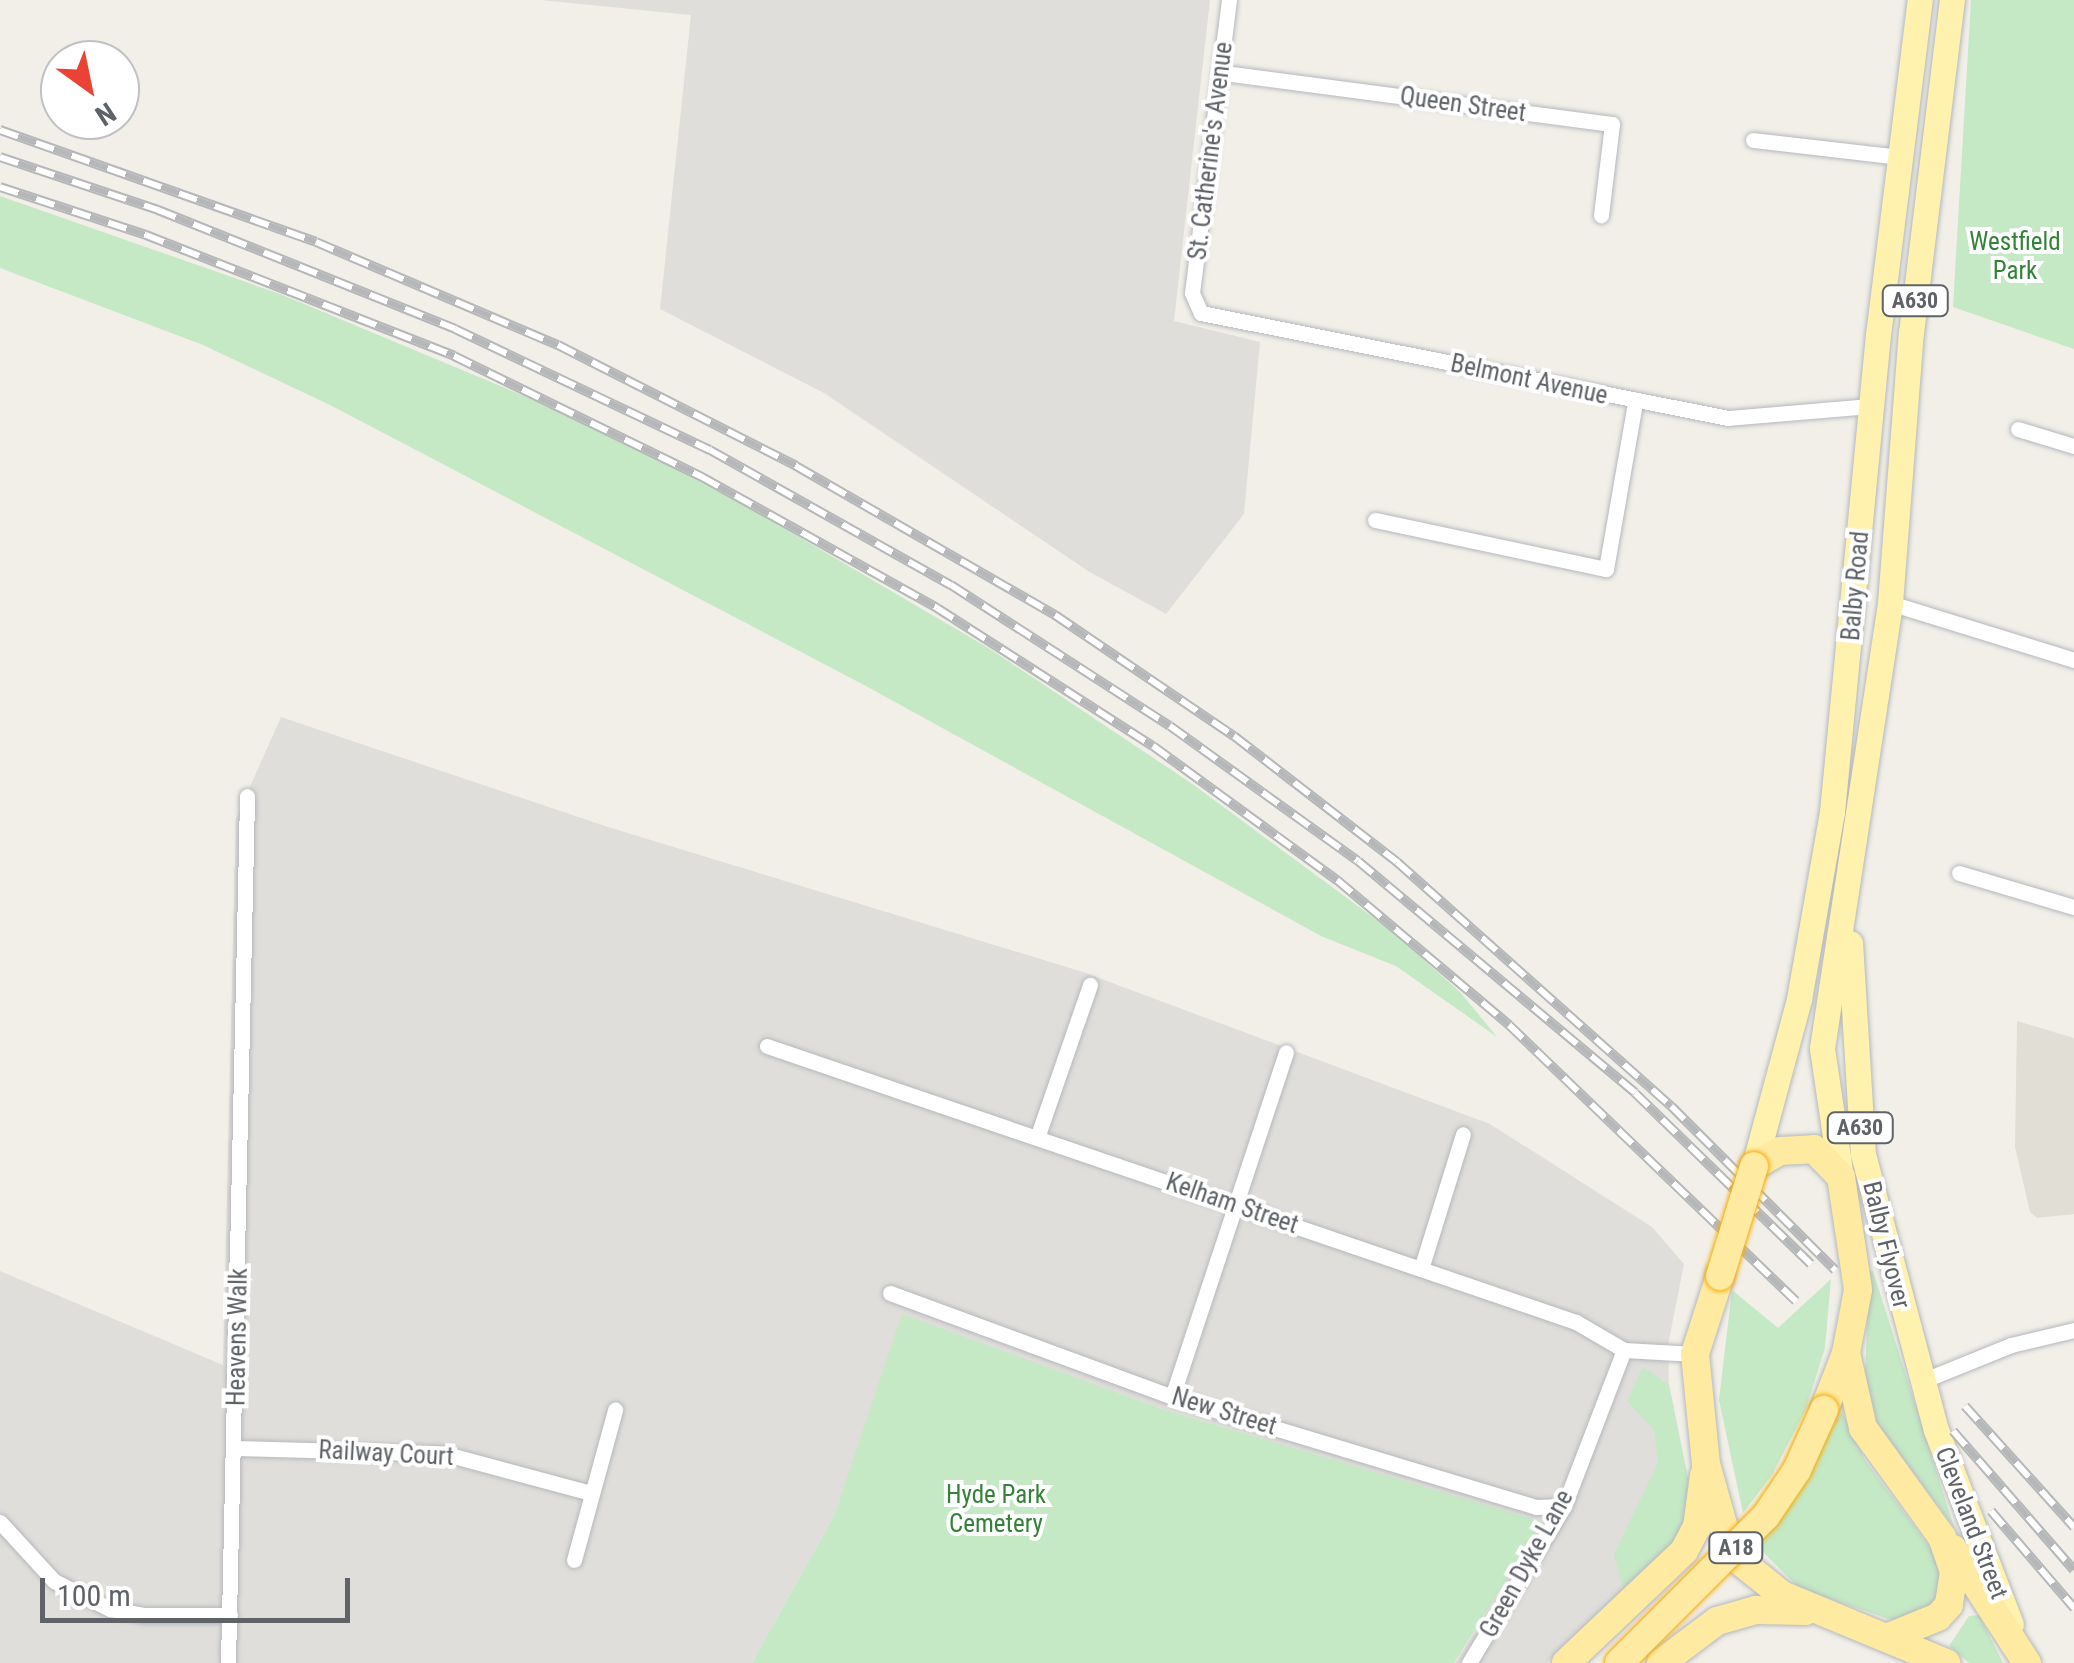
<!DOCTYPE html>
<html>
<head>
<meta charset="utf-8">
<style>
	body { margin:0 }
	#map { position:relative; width:2074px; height:1663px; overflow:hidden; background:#f1efe8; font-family:"Roboto Condensed",sans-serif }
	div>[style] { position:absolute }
	.industrial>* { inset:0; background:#e0deda }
	.education>* { inset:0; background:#e1ded6 }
	.green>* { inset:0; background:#c5e8c5 }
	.roads { filter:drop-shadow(0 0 2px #b5b8bc) drop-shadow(0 0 2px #b5b8bc) }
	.minor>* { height:15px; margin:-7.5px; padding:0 7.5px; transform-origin:7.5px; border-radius:7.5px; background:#fff }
	.primary>* { height:25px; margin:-12.5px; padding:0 12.5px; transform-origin:12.5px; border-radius:12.5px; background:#fff2af }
	.trunk>* { height:28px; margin:-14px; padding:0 14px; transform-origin:14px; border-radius:14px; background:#feeaa1 }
	.rail>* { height:10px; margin-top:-5px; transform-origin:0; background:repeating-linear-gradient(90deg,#fff 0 19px,#b6b7b8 0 38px); box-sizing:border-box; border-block:2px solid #b6b7b8 }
	.bridges { filter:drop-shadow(0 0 2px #f9ab00) drop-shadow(0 0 2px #f9ab00) }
	.trunk-bridge>* { height:28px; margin:-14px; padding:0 14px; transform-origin:14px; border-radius:14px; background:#feeaa1 }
	span { translate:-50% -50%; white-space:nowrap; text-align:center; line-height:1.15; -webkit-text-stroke:8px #fff; paint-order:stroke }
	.shield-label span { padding:2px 8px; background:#fff; border:2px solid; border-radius:8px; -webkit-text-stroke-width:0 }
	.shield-label { font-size:22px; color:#5f6368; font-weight:700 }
	.street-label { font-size:25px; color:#5f6368 }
	.park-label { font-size:25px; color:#348238 }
	.north { position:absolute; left:40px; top:40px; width:100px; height:100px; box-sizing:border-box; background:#fff; border:2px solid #bfc1c3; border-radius:50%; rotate:147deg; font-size:28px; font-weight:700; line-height:40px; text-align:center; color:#5f6368 }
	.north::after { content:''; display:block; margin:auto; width:35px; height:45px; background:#ea4335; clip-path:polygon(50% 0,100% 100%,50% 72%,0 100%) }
	.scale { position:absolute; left:40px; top:1578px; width:310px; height:45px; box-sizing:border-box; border:5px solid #5f6368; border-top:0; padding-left:12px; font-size:30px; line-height:35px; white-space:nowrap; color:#5f6368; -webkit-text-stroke:8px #fff; paint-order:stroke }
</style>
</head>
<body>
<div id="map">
	<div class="industrial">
		<div style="clip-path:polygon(541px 0,1210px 0,1174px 321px,1260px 342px,1244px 514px,1166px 614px,1088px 571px,824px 393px,660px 309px,691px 15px)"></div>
		<div style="clip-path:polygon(281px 717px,608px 827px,1083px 972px,1490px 1124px,1652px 1227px,1684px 1264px,1668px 1345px,1669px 1385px,1692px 1498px,1670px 1552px,1547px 1663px,1455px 1663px,1542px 1522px,1165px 1410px,903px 1315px,834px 1516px,752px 1663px,0 1663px,0 1271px,223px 1365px,236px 818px)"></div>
	</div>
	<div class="education">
		<div style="clip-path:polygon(2017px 1021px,2074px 1038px,2074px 1214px,2037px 1218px,2030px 1212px,2015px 1147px)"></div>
	</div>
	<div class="green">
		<div style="clip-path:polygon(1971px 0,2074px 0,2074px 349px,1953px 307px)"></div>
		<div style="clip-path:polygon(0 196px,280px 294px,548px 406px,724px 493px,990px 649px,1191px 783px,1389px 929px,1460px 992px,1497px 1037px,1396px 966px,1321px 936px,866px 686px,330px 405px,203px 345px,0 268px)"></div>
		<div style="clip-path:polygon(1869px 1271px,1873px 1271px,1954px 1527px,1872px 1417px,1865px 1378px)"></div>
		<div style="clip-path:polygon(1831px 1279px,1825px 1348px,1805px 1411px,1772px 1475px,1743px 1513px,1719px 1400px,1732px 1290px,1778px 1328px)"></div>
		<div style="clip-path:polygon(902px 1314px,1165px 1410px,1543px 1522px,1454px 1663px,752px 1663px,834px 1516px)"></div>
		<div style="clip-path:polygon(1643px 1367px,1669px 1385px,1692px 1498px,1689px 1518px,1670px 1552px,1624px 1593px,1614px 1554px,1658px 1463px,1654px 1430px,1627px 1401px)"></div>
		<div style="clip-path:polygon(1842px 1412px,1865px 1460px,1941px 1562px,1942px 1588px,1931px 1608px,1894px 1621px,1799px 1588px,1756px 1545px)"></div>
		<div style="clip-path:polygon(1979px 1615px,2003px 1663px,1969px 1663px,1949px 1646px,1969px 1616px)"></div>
	</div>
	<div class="roads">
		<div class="minor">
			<div style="left:1229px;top:0;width:295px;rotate:97.2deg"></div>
			<div style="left:1192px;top:293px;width:22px;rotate:66deg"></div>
			<div style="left:1201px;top:313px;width:537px;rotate:11.27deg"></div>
			<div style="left:1728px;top:418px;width:144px;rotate:-4.8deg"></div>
			<div style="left:1224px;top:73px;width:391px;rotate:7.5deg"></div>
			<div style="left:1612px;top:124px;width:92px;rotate:96.9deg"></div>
			<div style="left:1753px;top:140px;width:147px;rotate:6.6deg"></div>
			<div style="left:2018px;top:429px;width:59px;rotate:16.9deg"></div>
			<div style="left:1375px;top:520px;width:236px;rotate:12deg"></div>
			<div style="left:1606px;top:569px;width:169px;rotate:-80.1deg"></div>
			<div style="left:1890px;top:603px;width:193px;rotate:17.2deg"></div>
			<div style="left:1959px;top:873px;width:120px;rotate:16.5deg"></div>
			<div style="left:767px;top:1046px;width:855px;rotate:18.84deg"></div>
			<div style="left:1576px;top:1322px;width:56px;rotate:30.3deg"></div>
			<div style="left:1624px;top:1350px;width:71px;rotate:3.2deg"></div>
			<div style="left:1038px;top:1135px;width:159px;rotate:-70.9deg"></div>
			<div style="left:1421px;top:1269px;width:141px;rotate:-72.7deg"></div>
			<div style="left:890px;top:1293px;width:301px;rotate:20.2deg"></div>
			<div style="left:1172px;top:1397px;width:380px;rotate:16.8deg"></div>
			<div style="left:1536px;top:1507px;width:28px;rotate:-2deg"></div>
			<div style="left:1922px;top:1381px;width:96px;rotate:-22deg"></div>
			<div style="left:2011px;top:1345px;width:65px;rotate:-13.4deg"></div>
			<div style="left:1172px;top:1397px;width:363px;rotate:-71.7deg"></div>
			<div style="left:236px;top:1448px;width:210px;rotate:1.6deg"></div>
			<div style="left:446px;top:1454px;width:150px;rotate:15.1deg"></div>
			<div style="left:0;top:1522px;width:80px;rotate:47.5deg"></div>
			<div style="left:54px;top:1581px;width:63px;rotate:26.6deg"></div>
			<div style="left:110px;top:1609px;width:34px;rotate:10deg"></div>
			<div style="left:143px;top:1615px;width:87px"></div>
			<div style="left:574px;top:1560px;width:156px;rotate:-74.7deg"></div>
			<div style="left:228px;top:1663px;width:867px;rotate:-88.74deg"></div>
			<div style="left:1469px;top:1663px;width:184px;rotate:-58.8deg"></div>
			<div style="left:1564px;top:1506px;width:167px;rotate:-69deg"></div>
		</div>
		<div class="primary">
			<div style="left:1850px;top:943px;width:211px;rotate:86.5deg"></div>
			<div style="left:1863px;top:1154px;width:285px;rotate:75.2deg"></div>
			<div style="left:1936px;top:1430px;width:208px;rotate:68.9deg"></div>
			<div style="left:1754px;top:1166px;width:173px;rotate:-74.9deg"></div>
			<div style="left:1799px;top:999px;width:190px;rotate:-80deg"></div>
			<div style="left:1832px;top:812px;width:479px;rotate:-84.5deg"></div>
			<div style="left:1878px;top:335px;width:338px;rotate:-82.9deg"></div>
			<div style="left:1841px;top:1177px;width:130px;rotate:-98.4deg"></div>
			<div style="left:1822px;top:1048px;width:450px;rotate:-81.3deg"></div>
			<div style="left:1890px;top:603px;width:271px;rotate:-85.6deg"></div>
			<div style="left:1911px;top:333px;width:336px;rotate:-83deg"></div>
		</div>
		<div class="trunk">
			<div style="left:1754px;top:1166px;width:30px;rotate:-30deg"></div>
			<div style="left:1780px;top:1151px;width:34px;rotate:-3deg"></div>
			<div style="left:1814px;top:1149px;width:39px;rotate:46deg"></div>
			<div style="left:1841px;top:1177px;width:114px;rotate:81.4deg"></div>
			<div style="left:1858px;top:1290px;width:64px;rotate:100.8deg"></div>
			<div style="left:1846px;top:1353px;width:61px;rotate:111.1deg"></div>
			<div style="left:1720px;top:1276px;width:82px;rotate:107.8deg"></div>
			<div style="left:1695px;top:1354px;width:111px;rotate:84.3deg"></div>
			<div style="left:1706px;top:1464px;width:66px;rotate:74.3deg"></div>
			<div style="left:1724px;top:1528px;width:38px;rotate:63deg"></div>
			<div style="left:1741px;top:1562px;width:53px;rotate:38.8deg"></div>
			<div style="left:1782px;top:1595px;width:178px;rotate:22.5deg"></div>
			<div style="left:1846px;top:1353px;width:77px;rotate:77.2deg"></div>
			<div style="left:1863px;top:1428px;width:135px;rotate:54.1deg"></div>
			<div style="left:1942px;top:1537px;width:37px;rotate:71deg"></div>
			<div style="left:1954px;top:1572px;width:33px;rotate:99deg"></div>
			<div style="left:1949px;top:1605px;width:16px;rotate:133deg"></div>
			<div style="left:1938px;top:1617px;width:53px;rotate:157.8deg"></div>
			<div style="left:1953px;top:1549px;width:136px;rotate:57deg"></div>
			<div style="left:1566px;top:1663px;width:163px;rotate:-43.5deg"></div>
			<div style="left:1684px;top:1551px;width:27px;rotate:-62deg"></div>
			<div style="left:1697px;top:1527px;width:52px;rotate:-82.3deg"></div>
			<div style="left:1661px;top:1663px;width:70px;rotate:-36.9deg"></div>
			<div style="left:1717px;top:1621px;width:41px;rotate:-15.8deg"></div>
			<div style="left:1756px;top:1610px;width:49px;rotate:1.2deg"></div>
		</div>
	</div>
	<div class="rail">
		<div style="left:0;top:130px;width:335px;rotate:19.5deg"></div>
		<div style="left:316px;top:242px;width:263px;rotate:23.1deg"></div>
		<div style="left:558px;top:345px;width:267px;rotate:26.9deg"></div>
		<div style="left:796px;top:466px;width:299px;rotate:29.9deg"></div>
		<div style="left:1055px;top:615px;width:216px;rotate:34.1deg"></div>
		<div style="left:1234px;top:736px;width:206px;rotate:37.7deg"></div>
		<div style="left:1397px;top:862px;width:367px;rotate:41.7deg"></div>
		<div style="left:1671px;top:1106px;width:232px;rotate:45deg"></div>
		<div style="left:0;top:157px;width:167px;rotate:18.5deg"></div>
		<div style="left:158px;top:210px;width:320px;rotate:21.8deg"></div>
		<div style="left:455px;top:329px;width:282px;rotate:25.4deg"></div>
		<div style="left:710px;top:450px;width:276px;rotate:29.3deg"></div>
		<div style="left:951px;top:585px;width:260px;rotate:32.8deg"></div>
		<div style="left:1170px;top:726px;width:231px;rotate:35.7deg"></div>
		<div style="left:1358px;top:861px;width:361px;rotate:39.9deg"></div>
		<div style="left:1635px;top:1093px;width:245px;rotate:44.2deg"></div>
		<div style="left:0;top:187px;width:154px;rotate:18.2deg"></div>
		<div style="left:146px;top:235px;width:331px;rotate:21.4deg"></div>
		<div style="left:454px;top:356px;width:276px;rotate:26deg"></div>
		<div style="left:702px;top:477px;width:269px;rotate:29.1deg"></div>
		<div style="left:937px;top:608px;width:256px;rotate:32.6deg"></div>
		<div style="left:1153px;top:746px;width:228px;rotate:36.1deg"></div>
		<div style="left:1337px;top:880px;width:225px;rotate:40.1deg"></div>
		<div style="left:1509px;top:1025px;width:398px;rotate:43.9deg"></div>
		<div style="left:1965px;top:1406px;width:163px;rotate:48deg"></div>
		<div style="left:1953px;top:1431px;width:184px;rotate:49deg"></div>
		<div style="left:1991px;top:1511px;width:128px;rotate:49.4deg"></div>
	</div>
	<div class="bridges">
		<div class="trunk-bridge">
			<div style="left:1720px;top:1276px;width:115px;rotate:-72.8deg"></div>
			<div style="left:1619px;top:1663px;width:208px;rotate:-45deg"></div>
			<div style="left:1766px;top:1516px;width:55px;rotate:-56deg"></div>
			<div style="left:1797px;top:1470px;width:66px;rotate:-65.8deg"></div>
		</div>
	</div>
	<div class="shield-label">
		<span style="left:1915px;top:301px">A630</span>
		<span style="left:1860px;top:1128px">A630</span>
		<span style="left:1736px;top:1548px">A18</span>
	</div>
	<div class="street-label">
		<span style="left:1463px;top:105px;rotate:8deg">Queen Street</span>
		<span style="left:1211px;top:151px;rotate:-83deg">St. Catherine's Avenue</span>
		<span style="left:1529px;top:380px;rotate:12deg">Belmont Avenue</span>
		<span style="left:1856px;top:586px;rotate:-85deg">Balby Road</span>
		<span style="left:1232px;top:1204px;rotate:19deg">Kelham Street</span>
		<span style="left:1886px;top:1245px;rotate:76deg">Balby Flyover</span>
		<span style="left:238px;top:1337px;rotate:-89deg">Heavens Walk</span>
		<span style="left:1224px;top:1412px;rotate:17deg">New Street</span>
		<span style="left:386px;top:1454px;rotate:3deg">Railway Court</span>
		<span style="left:1971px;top:1523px;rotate:69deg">Cleveland Street</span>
		<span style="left:1527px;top:1564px;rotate:-61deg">Green Dyke Lane</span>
	</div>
	<div class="park-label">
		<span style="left:2015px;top:257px">Westfield<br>Park</span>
		<span style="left:996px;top:1510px">Hyde Park<br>Cemetery</span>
	</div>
	<div class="north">N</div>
	<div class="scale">100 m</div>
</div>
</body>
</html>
